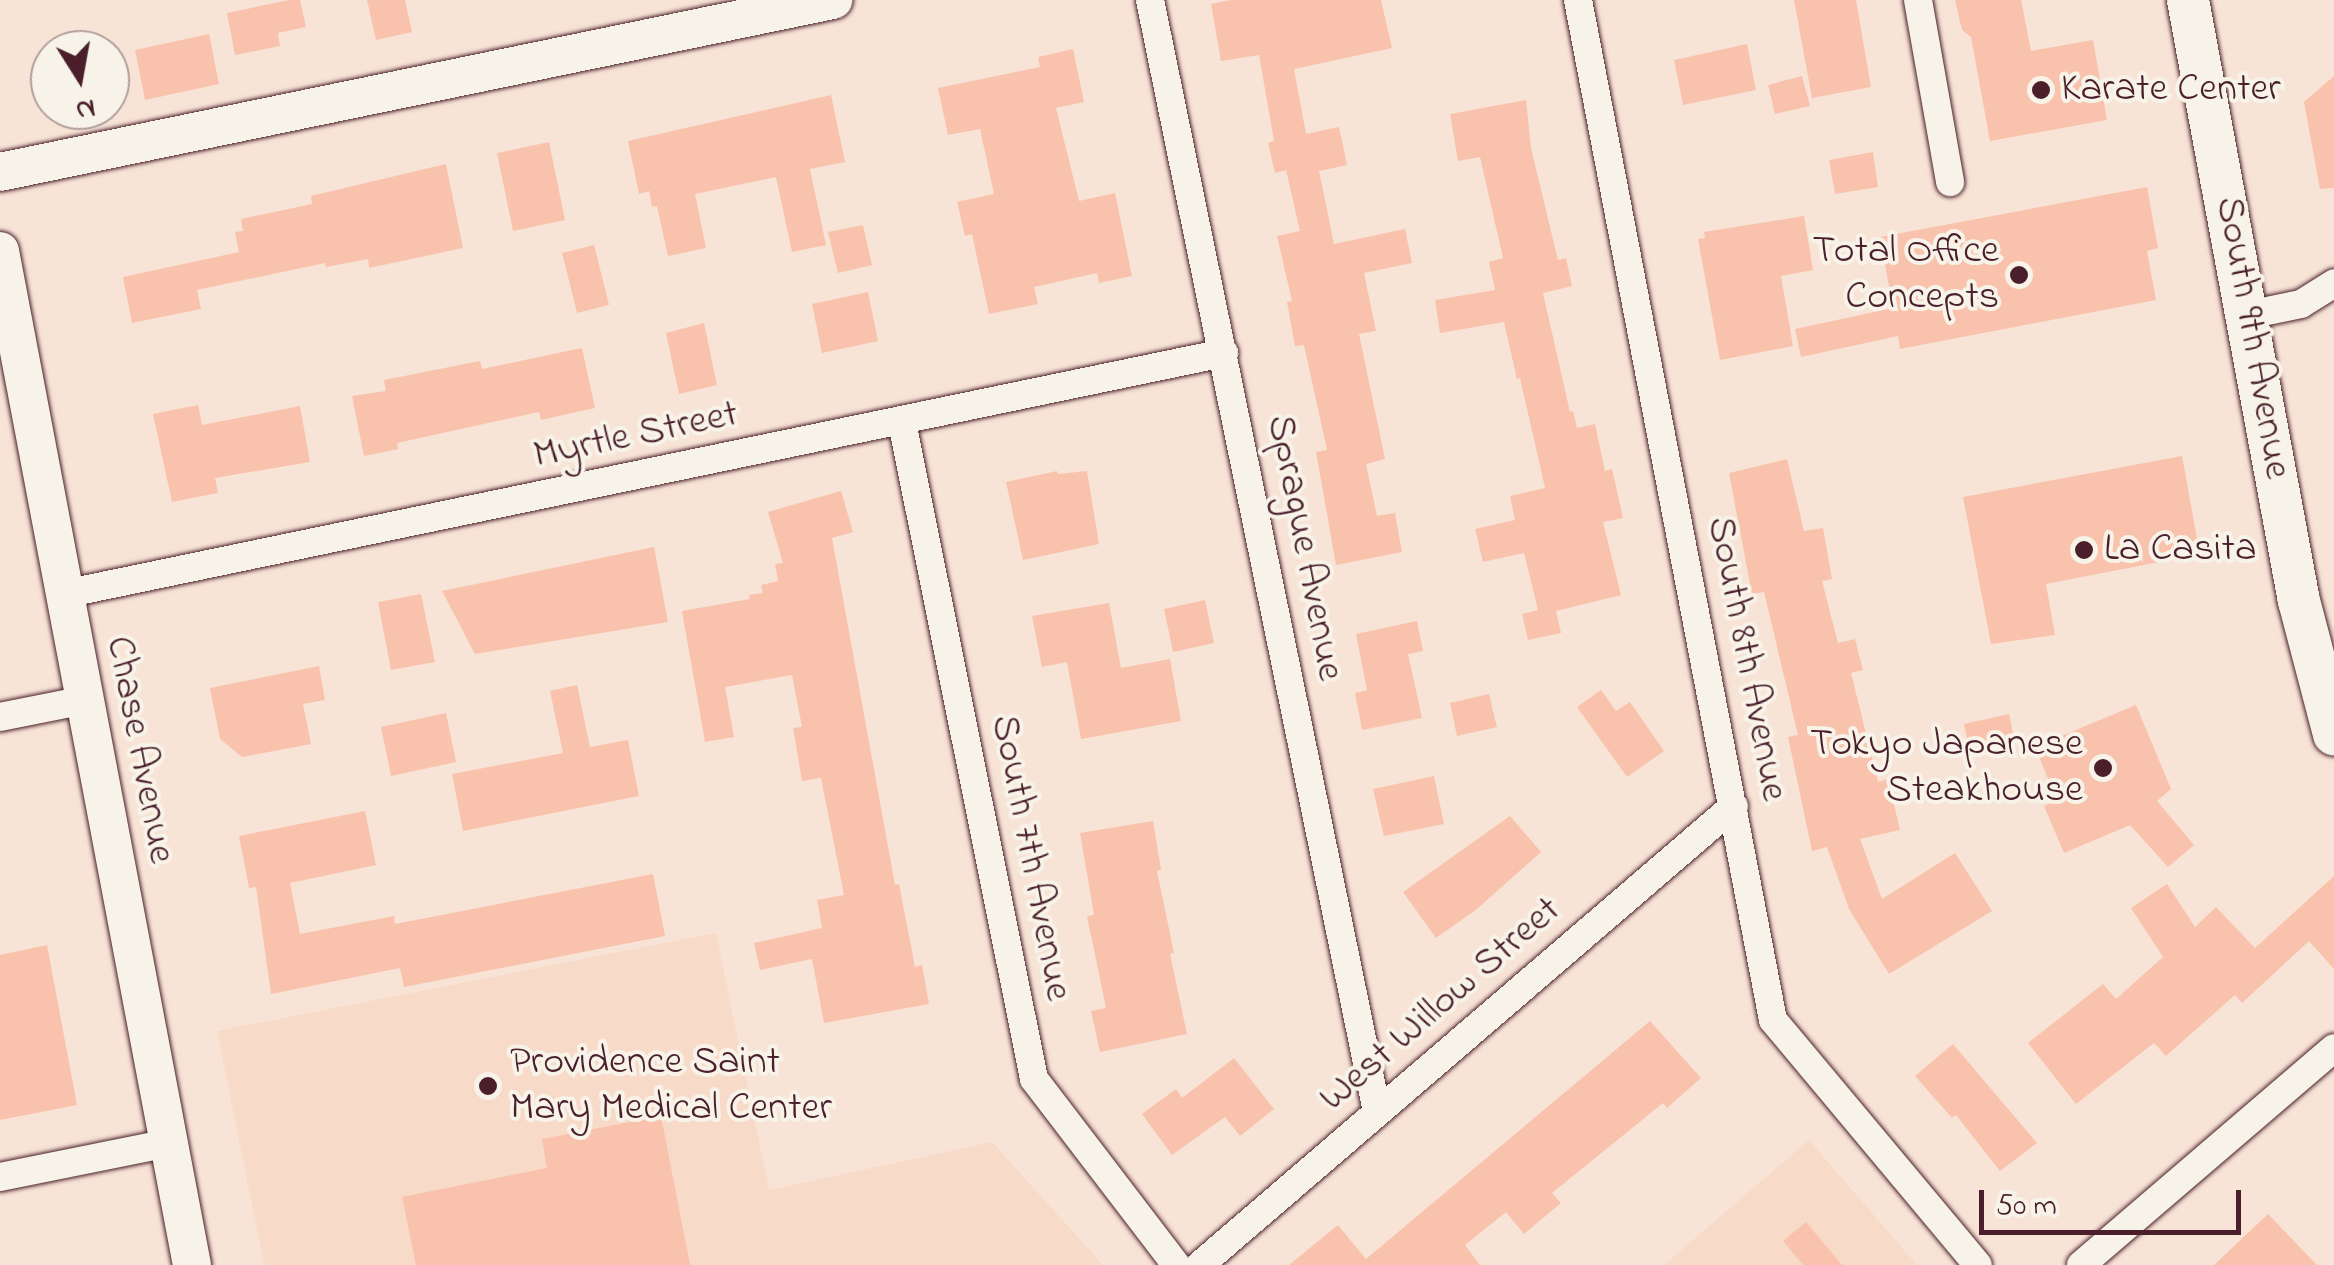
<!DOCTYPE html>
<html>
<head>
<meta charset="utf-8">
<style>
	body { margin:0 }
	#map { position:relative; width:2334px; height:1265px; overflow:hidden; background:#f8e4d6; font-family:"Indie Flower",sans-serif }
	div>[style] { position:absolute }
	.built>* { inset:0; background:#f8dac9 }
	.building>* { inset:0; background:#f9c2ac }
	.roads { filter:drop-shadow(0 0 2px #4a1f2b) drop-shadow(0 0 2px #4a1f2b) }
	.street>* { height:28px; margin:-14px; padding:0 14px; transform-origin:14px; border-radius:14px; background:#f7f3e8 }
	.secondary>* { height:38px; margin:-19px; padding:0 19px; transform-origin:19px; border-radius:19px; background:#f7f3e8 }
	.primary>* { height:42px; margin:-21px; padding:0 21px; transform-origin:21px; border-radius:21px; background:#f7f3e8 }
	.dots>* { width:28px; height:28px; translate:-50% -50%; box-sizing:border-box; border:5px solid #f7f3e8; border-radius:50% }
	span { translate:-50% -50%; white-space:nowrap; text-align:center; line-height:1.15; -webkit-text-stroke:8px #f7f3e8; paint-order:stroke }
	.poi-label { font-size:40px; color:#4a1f2b }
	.left { translate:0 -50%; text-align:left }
	.right { translate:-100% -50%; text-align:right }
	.street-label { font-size:40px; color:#4a1f2b }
	.north { position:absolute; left:30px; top:30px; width:100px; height:100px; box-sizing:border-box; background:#f7f3e8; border:2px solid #b29e9c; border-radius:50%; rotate:169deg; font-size:28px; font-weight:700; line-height:40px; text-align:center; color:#4a1f2b }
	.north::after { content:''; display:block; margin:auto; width:35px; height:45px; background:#4a1f2b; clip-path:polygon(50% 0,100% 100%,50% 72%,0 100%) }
	.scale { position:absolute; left:1979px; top:1190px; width:262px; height:45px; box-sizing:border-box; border:5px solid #4a1f2b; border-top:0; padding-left:12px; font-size:30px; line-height:35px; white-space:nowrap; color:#4a1f2b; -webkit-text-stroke:8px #f7f3e8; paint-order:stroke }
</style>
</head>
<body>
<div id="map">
	<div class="built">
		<div style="clip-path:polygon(716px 933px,769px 1190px,992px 1142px,1103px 1265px,264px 1265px,217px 1031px)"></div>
		<div style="clip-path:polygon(1809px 1140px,1917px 1265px,1664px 1265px)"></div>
	</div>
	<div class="building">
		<div style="clip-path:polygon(289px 0,300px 0,306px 27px,278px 33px,280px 46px,235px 55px,227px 13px)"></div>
		<div style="clip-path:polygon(367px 0,405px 0,412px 32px,376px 40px)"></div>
		<div style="clip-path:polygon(1231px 0,1381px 0,1392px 48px,1294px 69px,1306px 134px,1339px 127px,1347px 165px,1319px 171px,1334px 244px,1405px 229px,1412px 263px,1364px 273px,1376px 331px,1359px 334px,1385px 459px,1366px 464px,1377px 516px,1395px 513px,1402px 552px,1336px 565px,1316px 452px,1327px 450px,1304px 345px,1295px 346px,1287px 302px,1292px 301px,1277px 236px,1300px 231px,1286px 170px,1275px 173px,1268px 143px,1274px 141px,1259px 55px,1221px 61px,1211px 4px)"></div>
		<div style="clip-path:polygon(1794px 0,1856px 0,1871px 87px,1812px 98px)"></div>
		<div style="clip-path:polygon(1955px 0,2021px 0,2031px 51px,2093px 40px,2107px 120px,1990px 141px,1971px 37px,1962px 30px)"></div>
		<div style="clip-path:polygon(209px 34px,219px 84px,145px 100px,135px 50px)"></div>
		<div style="clip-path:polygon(1747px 44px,1756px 90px,1683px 105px,1674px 60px)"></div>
		<div style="clip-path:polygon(1073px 49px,1084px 102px,1056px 108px,1079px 201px,1115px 193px,1132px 276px,1099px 283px,1097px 273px,1034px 287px,1038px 304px,989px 314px,972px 234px,965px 236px,957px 202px,994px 194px,980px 129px,948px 135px,938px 88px,1040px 67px,1038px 57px)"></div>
		<div style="clip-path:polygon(1802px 76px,1810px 106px,1775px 114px,1768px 85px)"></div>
		<div style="clip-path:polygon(2334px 76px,2334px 188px,2320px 189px,2304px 102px)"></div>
		<div style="clip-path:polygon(831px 95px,845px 162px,810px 169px,826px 245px,792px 252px,776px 177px,695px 194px,706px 248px,668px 256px,657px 206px,652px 207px,649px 191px,639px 194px,628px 141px)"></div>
		<div style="clip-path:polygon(1526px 100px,1531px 148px,1558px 260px,1566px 258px,1572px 286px,1543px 293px,1570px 412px,1573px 411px,1577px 428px,1595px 424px,1605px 471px,1612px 469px,1623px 518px,1603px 522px,1621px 595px,1556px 611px,1561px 633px,1528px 640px,1522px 614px,1538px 610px,1524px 553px,1483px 562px,1475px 529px,1515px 520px,1510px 496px,1545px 488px,1520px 378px,1517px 379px,1504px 322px,1440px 333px,1435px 300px,1495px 290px,1489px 262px,1503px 258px,1480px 157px,1458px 161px,1450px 114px)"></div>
		<div style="clip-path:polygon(549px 142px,565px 220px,513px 231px,497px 153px)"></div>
		<div style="clip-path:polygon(1873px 152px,1878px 187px,1835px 194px,1829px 160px)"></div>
		<div style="clip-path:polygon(446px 164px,463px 248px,369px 268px,368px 259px,326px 267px,325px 263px,197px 290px,201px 309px,132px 323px,123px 277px,239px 252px,235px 232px,243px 231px,241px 219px,312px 204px,311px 196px)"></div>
		<div style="clip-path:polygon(2147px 187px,2158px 248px,2147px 251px,2156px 300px,1900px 349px,1898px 336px,1801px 357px,1795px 329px,1893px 308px,1880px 237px)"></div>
		<div style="clip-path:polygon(1804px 216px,1813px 270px,1781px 276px,1793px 346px,1720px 360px,1698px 239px,1705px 238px,1704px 232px)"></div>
		<div style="clip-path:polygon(863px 225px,872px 265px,838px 273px,828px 232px)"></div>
		<div style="clip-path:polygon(594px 245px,609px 305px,577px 313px,562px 253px)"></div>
		<div style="clip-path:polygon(868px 292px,878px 341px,822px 353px,812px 304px)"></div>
		<div style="clip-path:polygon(704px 323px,717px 385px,679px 394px,666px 333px)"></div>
		<div style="clip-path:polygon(582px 348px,595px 408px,541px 420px,539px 412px,397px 443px,398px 449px,364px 456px,352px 396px,386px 391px,384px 380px,480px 361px,482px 369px)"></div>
		<div style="clip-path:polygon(198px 405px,202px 425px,300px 406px,310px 462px,215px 478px,218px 493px,172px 502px,153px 414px)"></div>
		<div style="clip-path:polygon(2182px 456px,2198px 544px,2190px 556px,2046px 584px,2055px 635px,1991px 644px,1963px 497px)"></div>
		<div style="clip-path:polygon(1787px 459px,1804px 531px,1823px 528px,1832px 579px,1822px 581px,1838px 643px,1855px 639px,1863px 670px,1851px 673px,1878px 782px,1888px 779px,1900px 830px,1860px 839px,1882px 899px,1955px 853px,1992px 911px,1889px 974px,1849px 909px,1827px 847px,1812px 851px,1788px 737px,1798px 735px,1764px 592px,1752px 594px,1729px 473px)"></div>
		<div style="clip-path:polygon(1057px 471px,1058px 474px,1087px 471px,1099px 544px,1023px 560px,1006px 482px)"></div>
		<div style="clip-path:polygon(841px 491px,853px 532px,832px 538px,895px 885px,899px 884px,915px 967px,922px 965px,929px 1004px,824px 1023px,812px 959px,760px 970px,754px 943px,822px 928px,817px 900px,844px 895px,821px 778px,802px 781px,793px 728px,802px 727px,792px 675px,725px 687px,734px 737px,705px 742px,682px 611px,750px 599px,749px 595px,763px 593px,761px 585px,778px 581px,775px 564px,783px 563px,768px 512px)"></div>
		<div style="clip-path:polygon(654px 547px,668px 622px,475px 654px,442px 591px)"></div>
		<div style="clip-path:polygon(421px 594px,435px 662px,391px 670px,378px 602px)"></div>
		<div style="clip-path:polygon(1205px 600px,1214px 643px,1173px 652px,1164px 609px)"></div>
		<div style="clip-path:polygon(1109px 603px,1121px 668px,1170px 659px,1181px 721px,1081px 739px,1067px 662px,1042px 667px,1032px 616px)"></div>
		<div style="clip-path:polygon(1417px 621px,1423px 651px,1408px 654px,1422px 718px,1362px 730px,1355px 693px,1367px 690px,1356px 634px)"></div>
		<div style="clip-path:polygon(319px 666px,325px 700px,303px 704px,311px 744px,242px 757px,220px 739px,210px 688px)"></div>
		<div style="clip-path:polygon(577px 685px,590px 747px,628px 740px,639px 796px,463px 831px,452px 774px,563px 753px,550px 691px)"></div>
		<div style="clip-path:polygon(1601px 690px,1616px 711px,1630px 702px,1664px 751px,1627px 777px,1577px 707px)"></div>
		<div style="clip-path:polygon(1489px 694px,1497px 727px,1457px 736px,1450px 703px)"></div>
		<div style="clip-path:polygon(2136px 705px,2171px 789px,2157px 801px,2194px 845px,2168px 867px,2130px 825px,2064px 853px,2044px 806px,2057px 801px,2035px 747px)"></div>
		<div style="clip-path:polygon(446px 713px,456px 762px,391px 776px,381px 727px)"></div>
		<div style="clip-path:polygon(2009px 714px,2015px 743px,1970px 753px,1964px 724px)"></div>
		<div style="clip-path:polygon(1434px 776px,1444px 824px,1384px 836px,1373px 789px)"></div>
		<div style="clip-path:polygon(365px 811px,376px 865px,290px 883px,300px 934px,394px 916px,395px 924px,653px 874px,665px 936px,404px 987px,400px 968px,271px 994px,256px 887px,249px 888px,239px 836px)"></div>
		<div style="clip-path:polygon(1510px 816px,1541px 852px,1477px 909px,1436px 938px,1403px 892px)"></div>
		<div style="clip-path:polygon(1153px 821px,1161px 870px,1157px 871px,1174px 953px,1170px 954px,1187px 1034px,1100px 1052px,1091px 1011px,1106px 1008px,1087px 916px,1094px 915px,1080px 833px)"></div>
		<div style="clip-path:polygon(2334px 876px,2334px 969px,2309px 941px,2242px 1003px,2235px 995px,2166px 1056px,2154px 1043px,2076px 1104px,2028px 1043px,2103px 984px,2116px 999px,2163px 957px,2131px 908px,2167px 884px,2195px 927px,2216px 907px,2255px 948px)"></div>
		<div style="clip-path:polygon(47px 945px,77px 1105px,0 1120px,0 955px)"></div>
		<div style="clip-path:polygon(1650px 1021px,1701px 1078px,1667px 1108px,1663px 1103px,1552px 1193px,1561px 1203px,1524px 1234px,1506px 1212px,1465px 1245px,1480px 1265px,1289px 1265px,1338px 1225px,1366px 1259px)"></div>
		<div style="clip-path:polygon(1953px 1044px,2037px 1143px,2000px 1171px,1956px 1115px,1952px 1118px,1915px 1076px)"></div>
		<div style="clip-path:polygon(1234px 1058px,1274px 1109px,1240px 1136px,1225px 1117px,1172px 1155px,1142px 1114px,1176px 1089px,1182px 1098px)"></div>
		<div style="clip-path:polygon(661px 1116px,690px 1265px,416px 1265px,402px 1197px,547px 1168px,542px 1139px)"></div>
		<div style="clip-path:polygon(2268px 1214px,2317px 1265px,2214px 1265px)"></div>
		<div style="clip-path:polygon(1806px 1222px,1842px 1265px,1803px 1265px,1783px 1241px)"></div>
	</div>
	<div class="roads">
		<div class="street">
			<div style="left:1150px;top:0;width:1135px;rotate:78.46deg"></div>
			<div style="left:1578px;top:0;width:1038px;rotate:79.18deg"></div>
			<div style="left:1773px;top:1020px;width:319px;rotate:50.1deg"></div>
			<div style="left:1918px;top:0;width:185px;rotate:80deg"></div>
			<div style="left:2248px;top:315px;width:54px;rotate:-11.7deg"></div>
			<div style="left:2301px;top:304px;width:39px;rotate:-32deg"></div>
			<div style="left:902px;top:422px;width:670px;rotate:78.64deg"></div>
			<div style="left:1034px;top:1079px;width:234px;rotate:52.6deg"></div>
			<div style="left:64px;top:594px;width:1185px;rotate:-11.74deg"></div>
			<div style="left:0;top:717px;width:87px;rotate:-11.3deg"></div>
			<div style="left:0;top:1177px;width:171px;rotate:-11.4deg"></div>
			<div style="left:1200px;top:1265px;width:704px;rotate:-40.68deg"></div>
			<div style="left:2081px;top:1265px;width:333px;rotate:-40.6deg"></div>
		</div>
		<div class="secondary">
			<div style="left:0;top:172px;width:851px;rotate:-11.67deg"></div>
			<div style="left:0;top:251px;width:1032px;rotate:79.28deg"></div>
		</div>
		<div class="primary">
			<div style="left:2188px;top:0;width:611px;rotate:79.54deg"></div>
			<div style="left:2299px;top:601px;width:138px;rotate:75.3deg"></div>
		</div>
	</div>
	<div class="dots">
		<div style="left:2041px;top:90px;background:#4a1f2b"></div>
		<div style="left:2019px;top:275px;background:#4a1f2b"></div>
		<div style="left:2084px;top:550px;background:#4a1f2b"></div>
		<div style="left:2103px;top:768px;background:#4a1f2b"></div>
		<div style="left:488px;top:1086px;background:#4a1f2b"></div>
	</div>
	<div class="poi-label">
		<span class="left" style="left:2061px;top:90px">Karate Center</span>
		<span class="right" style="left:1999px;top:275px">Total Office<br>Concepts</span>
		<span class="left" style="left:2104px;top:550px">La Casita</span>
		<span class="right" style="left:2083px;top:768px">Tokyo Japanese<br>Steakhouse</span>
		<span class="left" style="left:510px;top:1086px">Providence Saint<br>Mary Medical Center</span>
	</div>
	<div class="street-label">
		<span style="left:2252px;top:338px;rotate:80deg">South 9th Avenue</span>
		<span style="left:636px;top:436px;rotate:-12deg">Myrtle Street</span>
		<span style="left:1304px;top:548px;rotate:79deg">Sprague Avenue</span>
		<span style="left:1746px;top:659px;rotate:79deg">South 8th Avenue</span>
		<span style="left:139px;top:750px;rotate:79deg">Chase Avenue</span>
		<span style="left:1030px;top:858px;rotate:79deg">South 7th Avenue</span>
		<span style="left:1441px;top:1005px;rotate:-41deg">West Willow Street</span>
	</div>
	<div class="north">N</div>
	<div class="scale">50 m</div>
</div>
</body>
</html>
